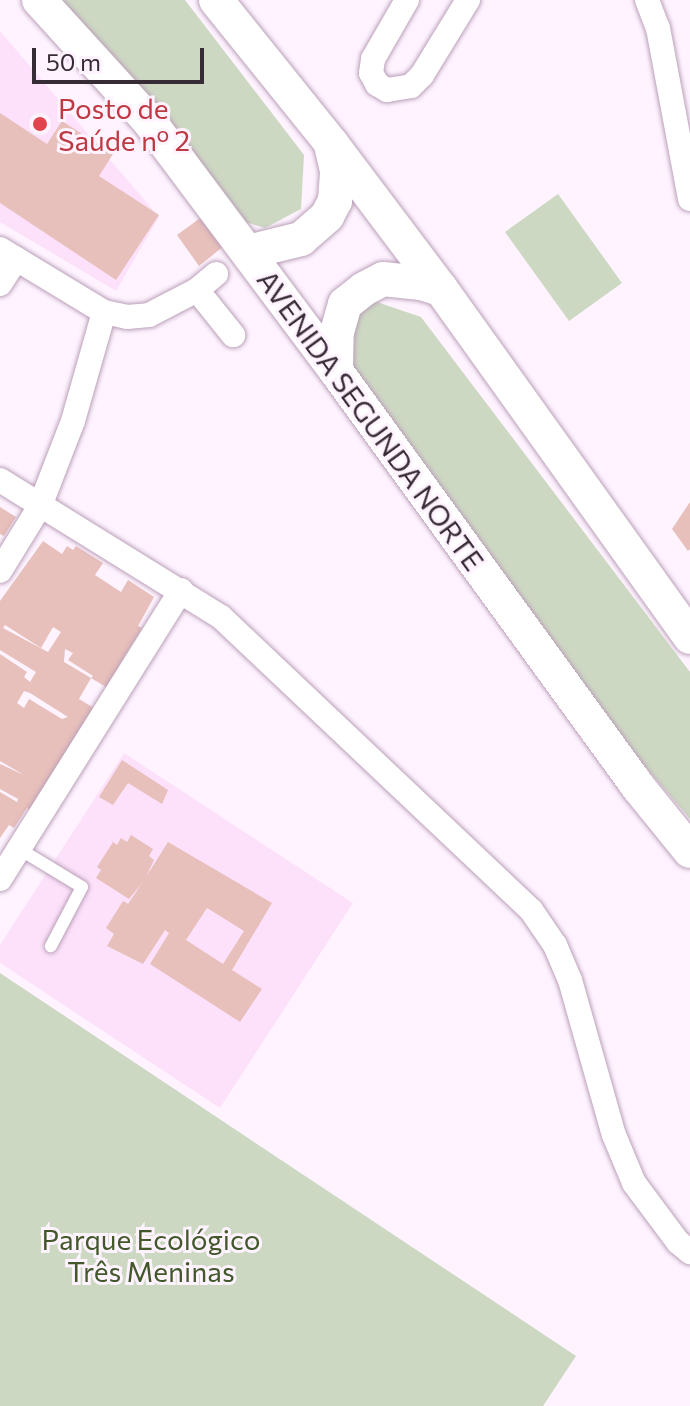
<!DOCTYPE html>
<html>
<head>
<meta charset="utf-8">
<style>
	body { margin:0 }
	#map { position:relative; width:690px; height:1406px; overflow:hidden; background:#fef3fe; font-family:Commissioner,sans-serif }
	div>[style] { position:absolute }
	.built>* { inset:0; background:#fde1fb }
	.green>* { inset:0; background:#cdd8c3 }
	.building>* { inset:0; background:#e7bfbb }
	.roads { filter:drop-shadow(0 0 2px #bba0b9) drop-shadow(0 0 2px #bba0b9) }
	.service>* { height:12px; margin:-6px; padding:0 6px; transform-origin:6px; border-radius:6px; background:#fff }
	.minor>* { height:24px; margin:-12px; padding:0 12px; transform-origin:12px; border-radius:12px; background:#fff }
	.secondary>* { height:34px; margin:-17px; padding:0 17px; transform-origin:17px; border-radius:17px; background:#fff }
	.dots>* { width:22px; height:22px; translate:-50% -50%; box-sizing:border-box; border:4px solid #fef3fe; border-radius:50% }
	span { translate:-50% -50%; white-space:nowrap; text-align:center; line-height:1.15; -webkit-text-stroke:6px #fef3fe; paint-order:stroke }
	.health-label { font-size:28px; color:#be3a42 }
	.left { translate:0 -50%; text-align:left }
	.street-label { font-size:28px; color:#362c36 }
	.park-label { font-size:28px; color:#42582b }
	.scale { position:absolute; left:32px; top:48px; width:172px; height:36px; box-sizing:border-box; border:4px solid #362c36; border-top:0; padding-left:10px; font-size:24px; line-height:28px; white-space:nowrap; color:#362c36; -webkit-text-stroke:6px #fef3fe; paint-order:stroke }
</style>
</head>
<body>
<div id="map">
	<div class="built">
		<div style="clip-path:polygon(0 31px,159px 217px,116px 291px,0 222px)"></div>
		<div style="clip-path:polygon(124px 753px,353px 903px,220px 1108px,0 963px,0 945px)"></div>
	</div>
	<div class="green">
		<div style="clip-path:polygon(44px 0,185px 0,304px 155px,301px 209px,265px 228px,219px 214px)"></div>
		<div style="clip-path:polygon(558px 194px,622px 283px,569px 321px,505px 232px)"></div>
		<div style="clip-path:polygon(371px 300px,421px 317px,690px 672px,690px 819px,644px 765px,344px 361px,349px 317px)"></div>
		<div style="clip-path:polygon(0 973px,576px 1356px,543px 1406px,0 1406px)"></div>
	</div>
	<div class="building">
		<div style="clip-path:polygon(0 113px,47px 144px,62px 121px,113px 154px,99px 176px,159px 215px,116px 280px,0 203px)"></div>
		<div style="clip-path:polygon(203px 216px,225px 245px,199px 266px,177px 235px)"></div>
		<div style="clip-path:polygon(690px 502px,690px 549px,688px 551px,672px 529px)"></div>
		<div style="clip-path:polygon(0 507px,16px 517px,4px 536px,0 534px)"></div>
		<div style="clip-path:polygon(evenodd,43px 541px,62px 554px,67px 546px,73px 550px,76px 546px,103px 563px,95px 575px,121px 592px,128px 580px,154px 597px,138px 626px,142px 628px,106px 687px,91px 678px,79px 699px,94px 708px,31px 811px,27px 808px,14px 828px,9px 825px,0 838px,0 792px,17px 802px,18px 799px,0 789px,0 764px,24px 775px,0 761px,0 654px,27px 672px,24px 677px,30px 682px,36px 672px,0 650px,0 601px,43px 541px,5px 625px,41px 648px,53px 627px,61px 632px,48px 652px,3px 628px,5px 625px,43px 541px,65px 649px,73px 653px,68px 660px,93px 676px,91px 678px,64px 662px,65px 649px,43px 541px,24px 691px,30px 693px,68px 717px,62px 719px,29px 699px,24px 708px,17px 703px,24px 691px)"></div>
		<div style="clip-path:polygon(122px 760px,168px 790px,162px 804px,128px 783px,113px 805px,99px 797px)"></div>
		<div style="clip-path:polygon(evenodd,131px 835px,153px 849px,149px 856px,154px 860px,146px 877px,168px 842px,272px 903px,232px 970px,262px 989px,240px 1022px,150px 964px,169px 933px,165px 930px,143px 964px,107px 946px,114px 934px,106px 928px,123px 901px,128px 904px,142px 883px,129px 899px,96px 878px,101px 870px,97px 867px,113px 842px,117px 845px,121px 838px,127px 842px,131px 835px,207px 908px,244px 931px,223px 964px,186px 940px,207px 908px)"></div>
	</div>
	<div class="roads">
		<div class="service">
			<div style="left:21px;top:850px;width:71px;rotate:31.2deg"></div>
			<div style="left:82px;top:887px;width:67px;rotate:117.7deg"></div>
		</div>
		<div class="minor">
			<div style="left:407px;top:0;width:68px;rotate:120deg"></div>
			<div style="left:373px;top:59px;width:14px;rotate:98deg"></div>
			<div style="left:371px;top:73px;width:13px;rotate:61deg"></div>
			<div style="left:377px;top:84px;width:12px;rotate:31deg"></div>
			<div style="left:387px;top:90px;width:24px;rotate:-9deg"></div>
			<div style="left:411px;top:86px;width:16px;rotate:-45deg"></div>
			<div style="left:422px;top:75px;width:88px;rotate:-58.5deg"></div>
			<div style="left:647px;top:0;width:30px;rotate:69deg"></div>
			<div style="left:658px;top:28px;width:174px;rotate:79.4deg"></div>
			<div style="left:0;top:249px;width:122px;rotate:31.2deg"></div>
			<div style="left:104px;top:312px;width:113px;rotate:105.9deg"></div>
			<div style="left:73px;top:421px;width:91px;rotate:111.2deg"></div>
			<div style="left:40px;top:506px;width:76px;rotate:121.6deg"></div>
			<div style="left:0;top:284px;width:30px;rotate:-57deg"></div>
			<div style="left:197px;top:290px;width:25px;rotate:-40deg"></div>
			<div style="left:104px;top:312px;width:24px;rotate:12deg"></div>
			<div style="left:127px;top:317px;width:22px;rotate:-5deg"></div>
			<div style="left:149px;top:315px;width:54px;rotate:-27.5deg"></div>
			<div style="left:197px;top:290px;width:58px;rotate:51.3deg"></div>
			<div style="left:0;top:480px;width:260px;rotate:31.8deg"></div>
			<div style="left:221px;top:617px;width:427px;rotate:43.4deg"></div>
			<div style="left:531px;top:910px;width:42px;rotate:55.6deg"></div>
			<div style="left:555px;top:945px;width:38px;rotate:67deg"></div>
			<div style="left:570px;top:980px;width:161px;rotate:74.2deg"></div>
			<div style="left:614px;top:1135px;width:52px;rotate:67.4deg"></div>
			<div style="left:634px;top:1183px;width:74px;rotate:53.3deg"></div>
			<div style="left:678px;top:1242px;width:16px;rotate:40deg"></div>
			<div style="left:0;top:879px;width:341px;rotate:-57.9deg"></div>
		</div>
		<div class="secondary">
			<div style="left:39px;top:0;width:164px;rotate:47.7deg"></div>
			<div style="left:149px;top:121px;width:312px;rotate:53.2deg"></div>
			<div style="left:336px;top:371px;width:515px;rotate:54deg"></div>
			<div style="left:639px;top:788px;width:81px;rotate:51deg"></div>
			<div style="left:216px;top:0;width:184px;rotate:51.2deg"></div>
			<div style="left:331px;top:143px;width:183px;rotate:53deg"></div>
			<div style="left:441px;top:289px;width:428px;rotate:54.4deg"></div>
			<div style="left:248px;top:252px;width:55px;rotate:-13.8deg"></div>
			<div style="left:301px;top:239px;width:35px;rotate:-41deg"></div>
			<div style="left:327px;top:216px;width:17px;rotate:-62deg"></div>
			<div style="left:335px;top:201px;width:30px;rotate:-86deg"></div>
			<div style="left:337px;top:171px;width:27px;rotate:-103deg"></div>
			<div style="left:336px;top:371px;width:39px;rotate:-89deg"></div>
			<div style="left:337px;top:332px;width:29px;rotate:-74deg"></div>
			<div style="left:345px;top:304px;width:24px;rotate:-38deg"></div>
			<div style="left:364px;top:289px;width:21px;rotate:-28deg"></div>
			<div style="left:383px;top:279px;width:38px;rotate:6deg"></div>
			<div style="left:421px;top:283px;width:21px;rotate:17deg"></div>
		</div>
	</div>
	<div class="dots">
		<div style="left:40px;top:124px;background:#e0444e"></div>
	</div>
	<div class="health-label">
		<span class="left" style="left:58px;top:124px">Posto de<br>Saúde nº 2</span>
	</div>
	<div class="street-label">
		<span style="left:371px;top:420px;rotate:54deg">AVENIDA SEGUNDA NORTE</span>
	</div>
	<div class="park-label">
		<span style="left:151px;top:1255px">Parque Ecológico<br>Três Meninas</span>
	</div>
	<div class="scale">50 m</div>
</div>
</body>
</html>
